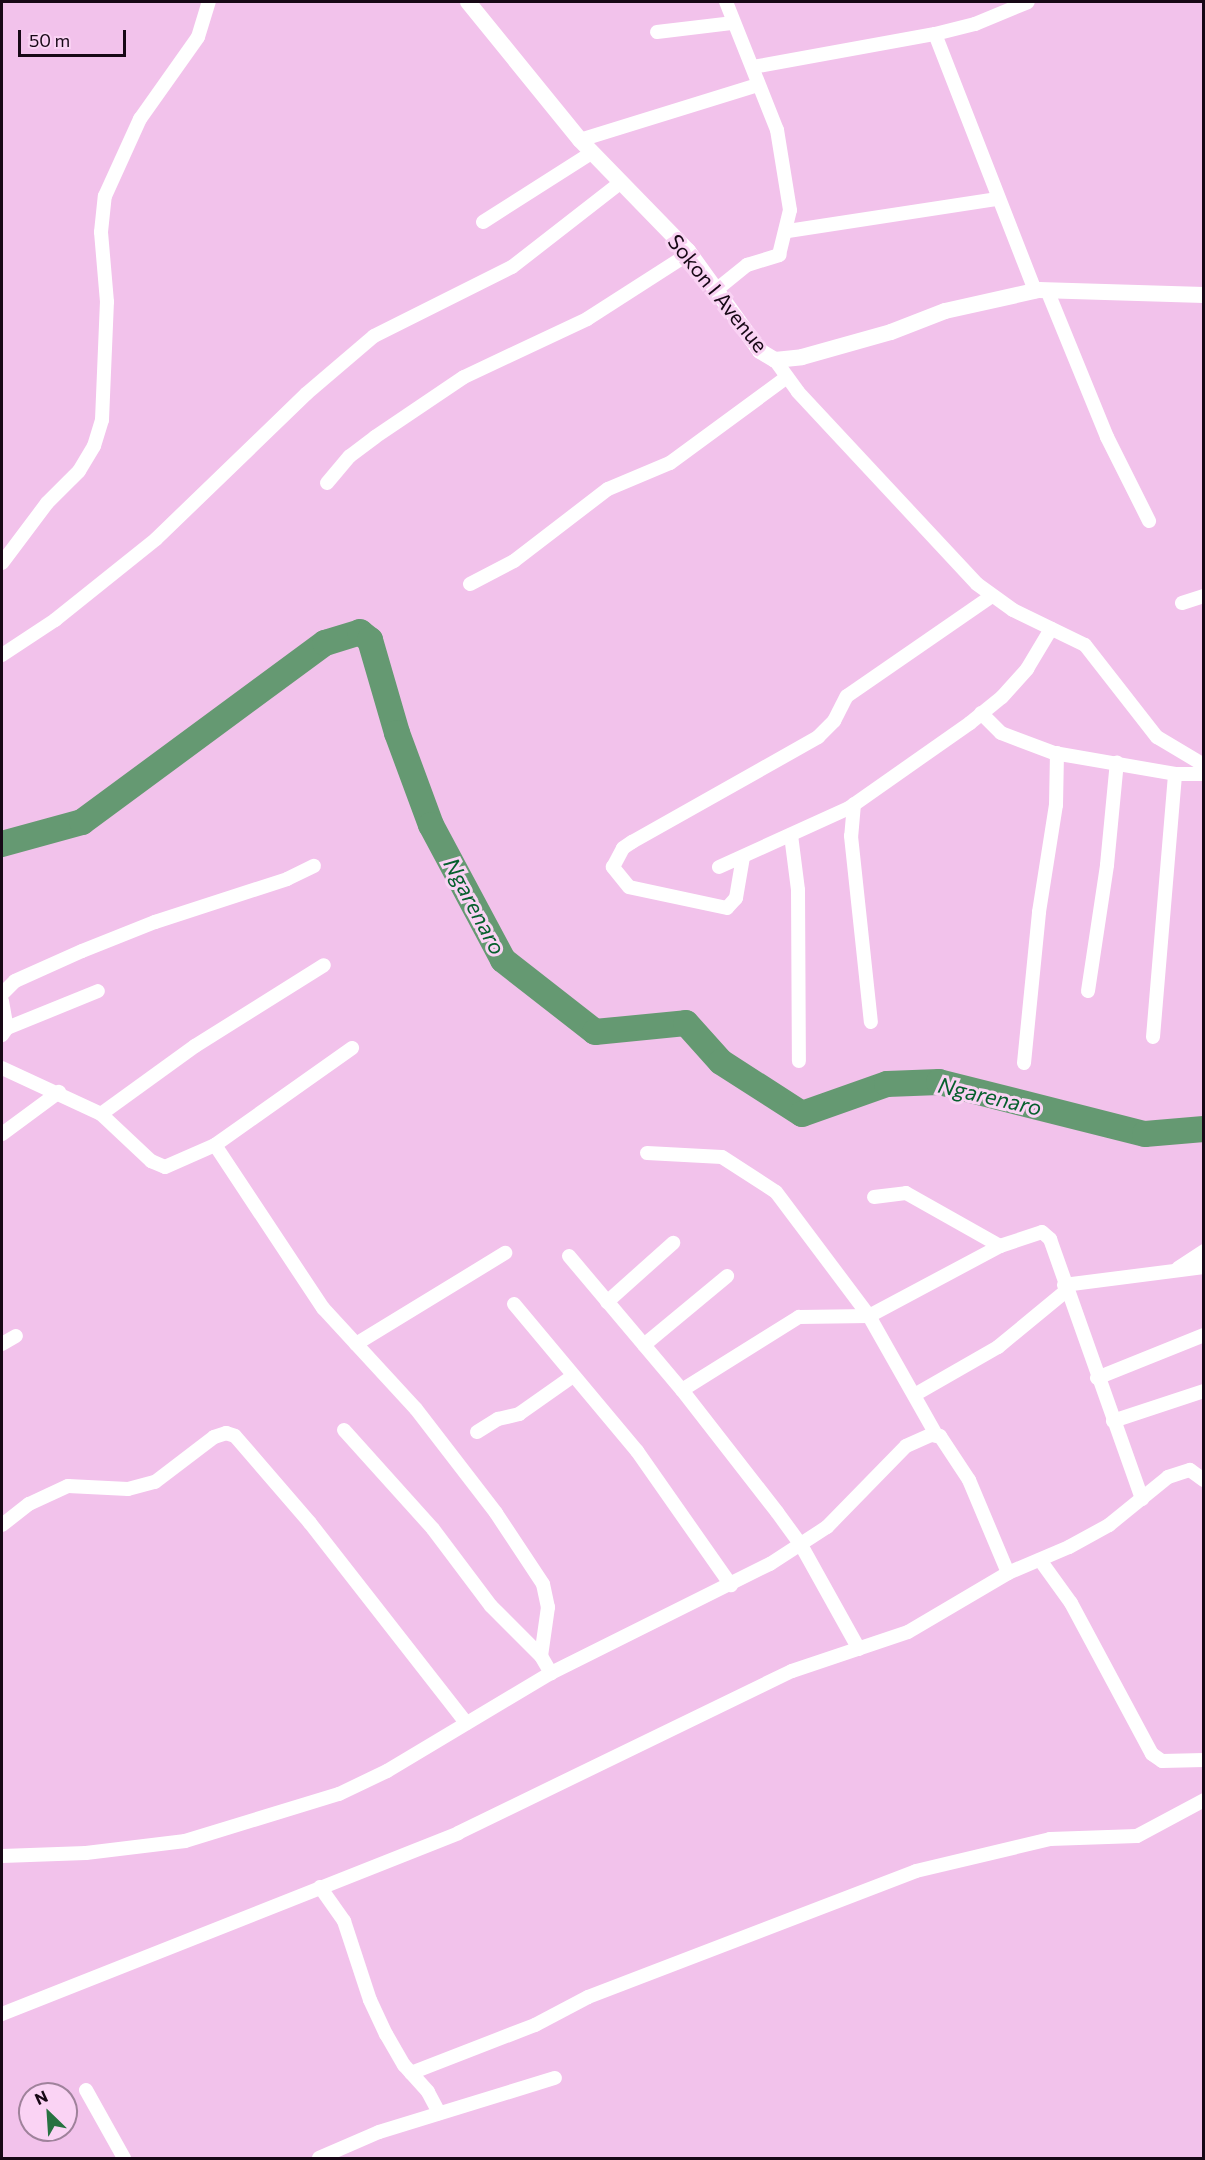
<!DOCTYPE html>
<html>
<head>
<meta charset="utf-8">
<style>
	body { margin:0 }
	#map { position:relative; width:1205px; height:2160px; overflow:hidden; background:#f2c2eb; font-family:Commissioner,sans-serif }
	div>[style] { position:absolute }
	.river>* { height:26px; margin:-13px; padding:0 13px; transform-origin:13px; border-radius:13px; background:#659972 }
	.minor>* { height:14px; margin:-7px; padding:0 7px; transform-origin:7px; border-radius:7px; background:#fff }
	.tertiary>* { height:16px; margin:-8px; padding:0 8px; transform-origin:8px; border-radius:8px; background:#fff }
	span { translate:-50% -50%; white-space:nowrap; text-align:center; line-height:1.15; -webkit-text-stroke:6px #fad3f4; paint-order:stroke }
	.street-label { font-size:21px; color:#170816 }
	.water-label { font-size:22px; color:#065f2d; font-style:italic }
	.frame { position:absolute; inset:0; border:3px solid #170816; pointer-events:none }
	.north { position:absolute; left:18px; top:2082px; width:60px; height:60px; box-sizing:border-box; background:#fad3f4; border:2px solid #9f829b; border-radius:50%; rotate:335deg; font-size:16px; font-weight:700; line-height:24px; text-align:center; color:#170816 }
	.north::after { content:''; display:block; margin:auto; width:21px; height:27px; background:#277241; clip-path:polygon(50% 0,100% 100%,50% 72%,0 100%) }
	.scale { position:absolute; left:18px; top:30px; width:108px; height:27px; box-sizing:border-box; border:3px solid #170816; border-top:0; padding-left:8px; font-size:18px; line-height:21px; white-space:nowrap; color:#170816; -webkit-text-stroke:4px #fad3f4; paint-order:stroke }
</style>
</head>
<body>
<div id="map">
	<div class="river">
		<div style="left:2px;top:844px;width:83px;rotate:-15.4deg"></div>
		<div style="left:82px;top:822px;width:302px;rotate:-36.4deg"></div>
		<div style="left:325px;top:643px;width:37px;rotate:-17deg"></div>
		<div style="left:360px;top:632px;width:13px;rotate:39deg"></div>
		<div style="left:370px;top:640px;width:97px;rotate:73.8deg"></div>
		<div style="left:397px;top:733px;width:98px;rotate:69.7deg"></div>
		<div style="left:431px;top:825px;width:153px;rotate:61.9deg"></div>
		<div style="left:503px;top:960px;width:117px;rotate:38deg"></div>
		<div style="left:595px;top:1032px;width:91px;rotate:-5.6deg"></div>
		<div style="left:686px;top:1023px;width:52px;rotate:48.1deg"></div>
		<div style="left:721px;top:1062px;width:96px;rotate:32.7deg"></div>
		<div style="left:802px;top:1114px;width:90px;rotate:-19.4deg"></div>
		<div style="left:887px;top:1084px;width:52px;rotate:-2.2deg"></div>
		<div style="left:939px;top:1082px;width:212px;rotate:14.2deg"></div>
		<div style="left:1145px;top:1134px;width:59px;rotate:-4.8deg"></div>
	</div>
	<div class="minor">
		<div style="left:657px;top:32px;width:77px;rotate:-6.8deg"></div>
		<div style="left:935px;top:34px;width:276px;rotate:68.7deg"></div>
		<div style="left:753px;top:67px;width:185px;rotate:-10.3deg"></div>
		<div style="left:935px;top:34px;width:41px;rotate:-14deg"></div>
		<div style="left:975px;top:24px;width:57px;rotate:-22.5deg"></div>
		<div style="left:580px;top:140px;width:186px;rotate:-17.2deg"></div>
		<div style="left:483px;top:222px;width:130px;rotate:-32.5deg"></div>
		<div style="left:788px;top:231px;width:212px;rotate:-8.7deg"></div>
		<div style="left:716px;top:290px;width:40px;rotate:-39deg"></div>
		<div style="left:747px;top:265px;width:34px;rotate:-17deg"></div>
		<div style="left:779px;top:255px;width:46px;rotate:-76.3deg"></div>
		<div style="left:790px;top:210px;width:81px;rotate:-99.2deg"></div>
		<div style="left:777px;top:130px;width:138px;rotate:-111.7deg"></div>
		<div style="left:1047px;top:290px;width:159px;rotate:67.8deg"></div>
		<div style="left:1107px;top:437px;width:94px;rotate:63.4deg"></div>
		<div style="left:775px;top:360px;width:39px;rotate:54deg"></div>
		<div style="left:798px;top:392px;width:262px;rotate:47deg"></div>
		<div style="left:977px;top:584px;width:44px;rotate:35.8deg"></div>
		<div style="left:1013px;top:610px;width:80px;rotate:25.9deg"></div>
		<div style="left:1085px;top:645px;width:117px;rotate:52deg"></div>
		<div style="left:1157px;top:737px;width:55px;rotate:30.8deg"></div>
		<div style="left:327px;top:483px;width:35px;rotate:-50deg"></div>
		<div style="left:350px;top:456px;width:31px;rotate:-37deg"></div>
		<div style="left:375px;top:437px;width:107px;rotate:-34deg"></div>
		<div style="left:464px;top:377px;width:136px;rotate:-25.2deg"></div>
		<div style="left:587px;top:319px;width:122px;rotate:-32.7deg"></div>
		<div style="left:2px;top:563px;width:75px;rotate:-53.1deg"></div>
		<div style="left:47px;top:503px;width:45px;rotate:-45deg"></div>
		<div style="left:79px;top:471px;width:29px;rotate:-59deg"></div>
		<div style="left:94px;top:446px;width:27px;rotate:-73deg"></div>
		<div style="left:102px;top:420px;width:118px;rotate:-87.6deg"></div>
		<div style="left:107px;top:302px;width:70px;rotate:-94.9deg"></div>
		<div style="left:101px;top:232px;width:36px;rotate:-84deg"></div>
		<div style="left:105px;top:196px;width:85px;rotate:-65.6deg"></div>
		<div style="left:140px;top:119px;width:100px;rotate:-54.7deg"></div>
		<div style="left:198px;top:37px;width:37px;rotate:-73deg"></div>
		<div style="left:470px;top:584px;width:50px;rotate:-27.6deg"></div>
		<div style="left:514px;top:561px;width:118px;rotate:-37.5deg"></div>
		<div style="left:608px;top:489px;width:67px;rotate:-22.8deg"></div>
		<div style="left:670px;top:463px;width:145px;rotate:-36.3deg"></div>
		<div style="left:1182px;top:603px;width:23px;rotate:-18deg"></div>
		<div style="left:2px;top:655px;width:64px;rotate:-33.4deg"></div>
		<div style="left:55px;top:620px;width:129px;rotate:-38.7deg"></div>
		<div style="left:156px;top:539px;width:209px;rotate:-44deg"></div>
		<div style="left:306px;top:394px;width:89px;rotate:-40.5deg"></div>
		<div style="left:374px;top:336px;width:154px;rotate:-26.6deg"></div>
		<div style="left:512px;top:267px;width:138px;rotate:-37.9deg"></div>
		<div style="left:981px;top:713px;width:28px;rotate:45deg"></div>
		<div style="left:1001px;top:733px;width:57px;rotate:20.7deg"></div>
		<div style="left:1054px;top:753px;width:123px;rotate:9.8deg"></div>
		<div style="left:1175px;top:774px;width:29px"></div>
		<div style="left:854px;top:804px;width:32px;rotate:95deg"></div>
		<div style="left:851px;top:836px;width:187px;rotate:83.9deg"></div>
		<div style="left:791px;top:835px;width:55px;rotate:82.7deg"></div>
		<div style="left:798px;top:890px;width:171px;rotate:89.7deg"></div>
		<div style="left:743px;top:857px;width:42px;rotate:99.7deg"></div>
		<div style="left:736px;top:898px;width:13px;rotate:132deg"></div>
		<div style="left:727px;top:908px;width:100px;rotate:-167.9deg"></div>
		<div style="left:629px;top:887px;width:26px;rotate:-129deg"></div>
		<div style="left:613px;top:867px;width:21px;rotate:-62deg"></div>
		<div style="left:623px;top:848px;width:11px;rotate:-34deg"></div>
		<div style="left:632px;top:842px;width:214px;rotate:-29.4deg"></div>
		<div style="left:818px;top:737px;width:23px;rotate:-45deg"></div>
		<div style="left:834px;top:721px;width:28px;rotate:-63deg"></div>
		<div style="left:847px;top:696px;width:176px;rotate:-34.6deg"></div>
		<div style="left:719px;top:867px;width:143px;rotate:-24.4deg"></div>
		<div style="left:849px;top:808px;width:148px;rotate:-35.1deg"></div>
		<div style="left:970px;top:723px;width:41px;rotate:-39.1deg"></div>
		<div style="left:1002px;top:697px;width:38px;rotate:-48deg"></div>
		<div style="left:1027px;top:669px;width:47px;rotate:-59deg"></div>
		<div style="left:1088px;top:991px;width:127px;rotate:-81.4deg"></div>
		<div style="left:1107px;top:865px;width:103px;rotate:-84.5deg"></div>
		<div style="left:2px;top:994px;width:18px;rotate:-45deg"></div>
		<div style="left:15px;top:981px;width:73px;rotate:-24.1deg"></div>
		<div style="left:82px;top:951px;width:79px;rotate:-21.7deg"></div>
		<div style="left:155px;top:922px;width:139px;rotate:-18deg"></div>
		<div style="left:287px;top:879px;width:30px;rotate:-26deg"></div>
		<div style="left:2px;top:1001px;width:27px;rotate:80deg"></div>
		<div style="left:7px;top:1028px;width:9px;rotate:126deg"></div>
		<div style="left:7px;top:1028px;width:98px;rotate:-22.1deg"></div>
		<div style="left:1153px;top:1037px;width:264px;rotate:-85.2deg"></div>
		<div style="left:1024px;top:1063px;width:152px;rotate:-84.3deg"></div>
		<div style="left:1039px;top:912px;width:108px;rotate:-81deg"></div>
		<div style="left:1056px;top:805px;width:52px;rotate:-88.9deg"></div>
		<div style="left:2px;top:1068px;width:109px;rotate:24.9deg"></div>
		<div style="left:101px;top:1114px;width:69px;rotate:43.2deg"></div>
		<div style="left:151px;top:1161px;width:15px;rotate:23deg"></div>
		<div style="left:165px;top:1167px;width:55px;rotate:-23.7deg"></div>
		<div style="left:215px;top:1145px;width:168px;rotate:-35.3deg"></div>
		<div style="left:101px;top:1114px;width:116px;rotate:-35.9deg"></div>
		<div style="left:195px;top:1046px;width:152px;rotate:-32.1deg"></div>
		<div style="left:2px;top:1134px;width:71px;rotate:-36.4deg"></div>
		<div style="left:215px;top:1145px;width:196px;rotate:56.5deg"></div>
		<div style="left:323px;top:1308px;width:137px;rotate:47.4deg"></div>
		<div style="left:416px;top:1409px;width:131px;rotate:52.4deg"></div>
		<div style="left:496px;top:1513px;width:85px;rotate:56.5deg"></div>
		<div style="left:543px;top:1584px;width:24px;rotate:78deg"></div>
		<div style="left:548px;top:1607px;width:49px;rotate:98.1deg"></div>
		<div style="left:541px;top:1656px;width:20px;rotate:60deg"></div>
		<div style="left:647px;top:1153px;width:75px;rotate:3.1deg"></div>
		<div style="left:722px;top:1157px;width:64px;rotate:32.9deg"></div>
		<div style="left:776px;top:1192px;width:155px;rotate:53.1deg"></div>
		<div style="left:869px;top:1316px;width:138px;rotate:60.5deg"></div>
		<div style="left:874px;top:1197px;width:32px;rotate:-7deg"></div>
		<div style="left:906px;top:1193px;width:108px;rotate:29.4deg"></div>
		<div style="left:569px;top:1256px;width:175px;rotate:49.9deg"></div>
		<div style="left:682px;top:1390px;width:155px;rotate:52.1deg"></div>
		<div style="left:777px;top:1512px;width:41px;rotate:54deg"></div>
		<div style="left:801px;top:1545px;width:119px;rotate:60.9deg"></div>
		<div style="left:1178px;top:1268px;width:31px;rotate:-33deg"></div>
		<div style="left:1064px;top:1285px;width:141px;rotate:-7.3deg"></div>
		<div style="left:607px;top:1302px;width:89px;rotate:-41.8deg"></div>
		<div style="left:514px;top:1304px;width:192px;rotate:50.1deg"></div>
		<div style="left:637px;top:1451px;width:164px;rotate:55deg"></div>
		<div style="left:2px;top:1344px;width:16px;rotate:-30deg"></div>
		<div style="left:356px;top:1344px;width:175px;rotate:-31.4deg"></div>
		<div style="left:644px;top:1345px;width:108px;rotate:-39.7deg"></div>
		<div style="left:1097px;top:1378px;width:115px;rotate:-21.9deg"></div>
		<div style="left:682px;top:1390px;width:138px;rotate:-32deg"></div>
		<div style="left:799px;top:1317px;width:70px;rotate:-0.8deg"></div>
		<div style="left:869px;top:1316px;width:149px;rotate:-28.1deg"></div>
		<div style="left:1000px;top:1246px;width:44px;rotate:-18.4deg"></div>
		<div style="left:1042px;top:1232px;width:11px;rotate:41deg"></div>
		<div style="left:1050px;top:1239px;width:276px;rotate:70.5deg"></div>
		<div style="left:916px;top:1394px;width:95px;rotate:-29.8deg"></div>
		<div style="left:998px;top:1347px;width:88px;rotate:-39.5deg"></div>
		<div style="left:1113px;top:1421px;width:96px;rotate:-18.2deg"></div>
		<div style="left:344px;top:1430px;width:133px;rotate:48deg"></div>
		<div style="left:433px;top:1529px;width:96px;rotate:53deg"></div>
		<div style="left:491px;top:1606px;width:71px;rotate:45deg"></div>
		<div style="left:477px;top:1432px;width:25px;rotate:-32deg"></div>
		<div style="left:498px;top:1419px;width:22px;rotate:-13deg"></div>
		<div style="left:519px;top:1414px;width:66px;rotate:-35.1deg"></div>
		<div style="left:2px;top:1525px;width:34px;rotate:-38deg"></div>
		<div style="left:29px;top:1504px;width:43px;rotate:-24.8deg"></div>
		<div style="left:68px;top:1486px;width:60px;rotate:2.9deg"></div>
		<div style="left:128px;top:1489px;width:28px;rotate:-15deg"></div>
		<div style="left:155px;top:1482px;width:74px;rotate:-37.3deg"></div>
		<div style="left:214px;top:1437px;width:13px;rotate:-18deg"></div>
		<div style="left:226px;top:1433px;width:9px;rotate:18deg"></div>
		<div style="left:235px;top:1436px;width:115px;rotate:49.2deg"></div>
		<div style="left:310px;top:1523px;width:254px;rotate:52deg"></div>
		<div style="left:1040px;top:1560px;width:53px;rotate:54.2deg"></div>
		<div style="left:1071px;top:1603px;width:171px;rotate:61.8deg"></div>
		<div style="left:1152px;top:1754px;width:12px;rotate:35deg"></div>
		<div style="left:1162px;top:1761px;width:42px;rotate:-1.4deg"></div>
		<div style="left:2px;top:1856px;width:84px;rotate:-2deg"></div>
		<div style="left:86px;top:1853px;width:100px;rotate:-6.9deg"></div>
		<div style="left:185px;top:1841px;width:161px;rotate:-17deg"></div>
		<div style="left:339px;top:1794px;width:53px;rotate:-25.6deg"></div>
		<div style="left:387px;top:1771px;width:191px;rotate:-30.9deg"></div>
		<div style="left:551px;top:1673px;width:245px;rotate:-26.5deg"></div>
		<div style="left:770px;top:1564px;width:68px;rotate:-33deg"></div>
		<div style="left:827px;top:1527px;width:113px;rotate:-45.7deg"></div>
		<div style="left:906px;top:1446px;width:27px;rotate:-24deg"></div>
		<div style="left:931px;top:1435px;width:9px;rotate:6deg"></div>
		<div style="left:940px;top:1436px;width:53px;rotate:56.6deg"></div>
		<div style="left:969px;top:1480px;width:101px;rotate:67.2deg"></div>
		<div style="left:320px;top:1887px;width:42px;rotate:54.8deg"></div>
		<div style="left:344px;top:1921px;width:83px;rotate:71.8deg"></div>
		<div style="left:370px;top:2000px;width:38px;rotate:65deg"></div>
		<div style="left:386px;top:2034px;width:36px;rotate:60deg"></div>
		<div style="left:404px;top:2065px;width:36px;rotate:48deg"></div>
		<div style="left:428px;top:2092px;width:24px;rotate:62deg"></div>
		<div style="left:2px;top:2014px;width:491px;rotate:-21.6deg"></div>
		<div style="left:458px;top:1833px;width:371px;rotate:-25.9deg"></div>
		<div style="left:792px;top:1671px;width:122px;rotate:-18.6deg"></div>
		<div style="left:908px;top:1632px;width:116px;rotate:-30.5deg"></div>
		<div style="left:1008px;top:1573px;width:66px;rotate:-23.1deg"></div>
		<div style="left:1069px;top:1547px;width:46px;rotate:-28.8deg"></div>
		<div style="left:1109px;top:1525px;width:76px;rotate:-39.1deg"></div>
		<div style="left:1168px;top:1477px;width:23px;rotate:-18deg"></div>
		<div style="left:1190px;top:1470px;width:17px;rotate:36deg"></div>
		<div style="left:411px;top:2073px;width:133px;rotate:-21.2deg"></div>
		<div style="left:535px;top:2025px;width:60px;rotate:-27.8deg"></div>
		<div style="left:588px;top:1997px;width:351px;rotate:-21deg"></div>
		<div style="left:916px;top:1871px;width:138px;rotate:-13.4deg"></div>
		<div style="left:1050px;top:1839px;width:87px;rotate:-2deg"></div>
		<div style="left:1137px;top:1836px;width:76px;rotate:-28.2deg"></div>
		<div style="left:86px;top:2090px;width:78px;rotate:60.8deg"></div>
		<div style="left:319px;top:2158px;width:65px;rotate:-23.4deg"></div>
		<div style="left:379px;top:2132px;width:184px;rotate:-17.1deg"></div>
	</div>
	<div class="tertiary">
		<div style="left:468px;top:2px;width:178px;rotate:50.9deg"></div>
		<div style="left:580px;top:140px;width:155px;rotate:45.8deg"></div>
		<div style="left:688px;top:251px;width:123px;rotate:54.2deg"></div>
		<div style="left:760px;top:351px;width:17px;rotate:31deg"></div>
		<div style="left:775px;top:360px;width:27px;rotate:-6deg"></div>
		<div style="left:802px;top:357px;width:92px;rotate:-15.7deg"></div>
		<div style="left:891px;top:332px;width:58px;rotate:-21.3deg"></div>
		<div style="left:945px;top:311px;width:96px;rotate:-12.6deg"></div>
		<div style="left:1039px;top:290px;width:165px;rotate:1.7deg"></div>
	</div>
	<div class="street-label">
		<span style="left:718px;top:293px;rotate:51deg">Sokon I Avenue</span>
	</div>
	<div class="water-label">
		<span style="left:475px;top:906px;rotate:62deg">Ngarenaro</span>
		<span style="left:990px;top:1096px;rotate:13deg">Ngarenaro</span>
	</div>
	<div class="frame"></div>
	<div class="north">N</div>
	<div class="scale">50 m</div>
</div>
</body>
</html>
